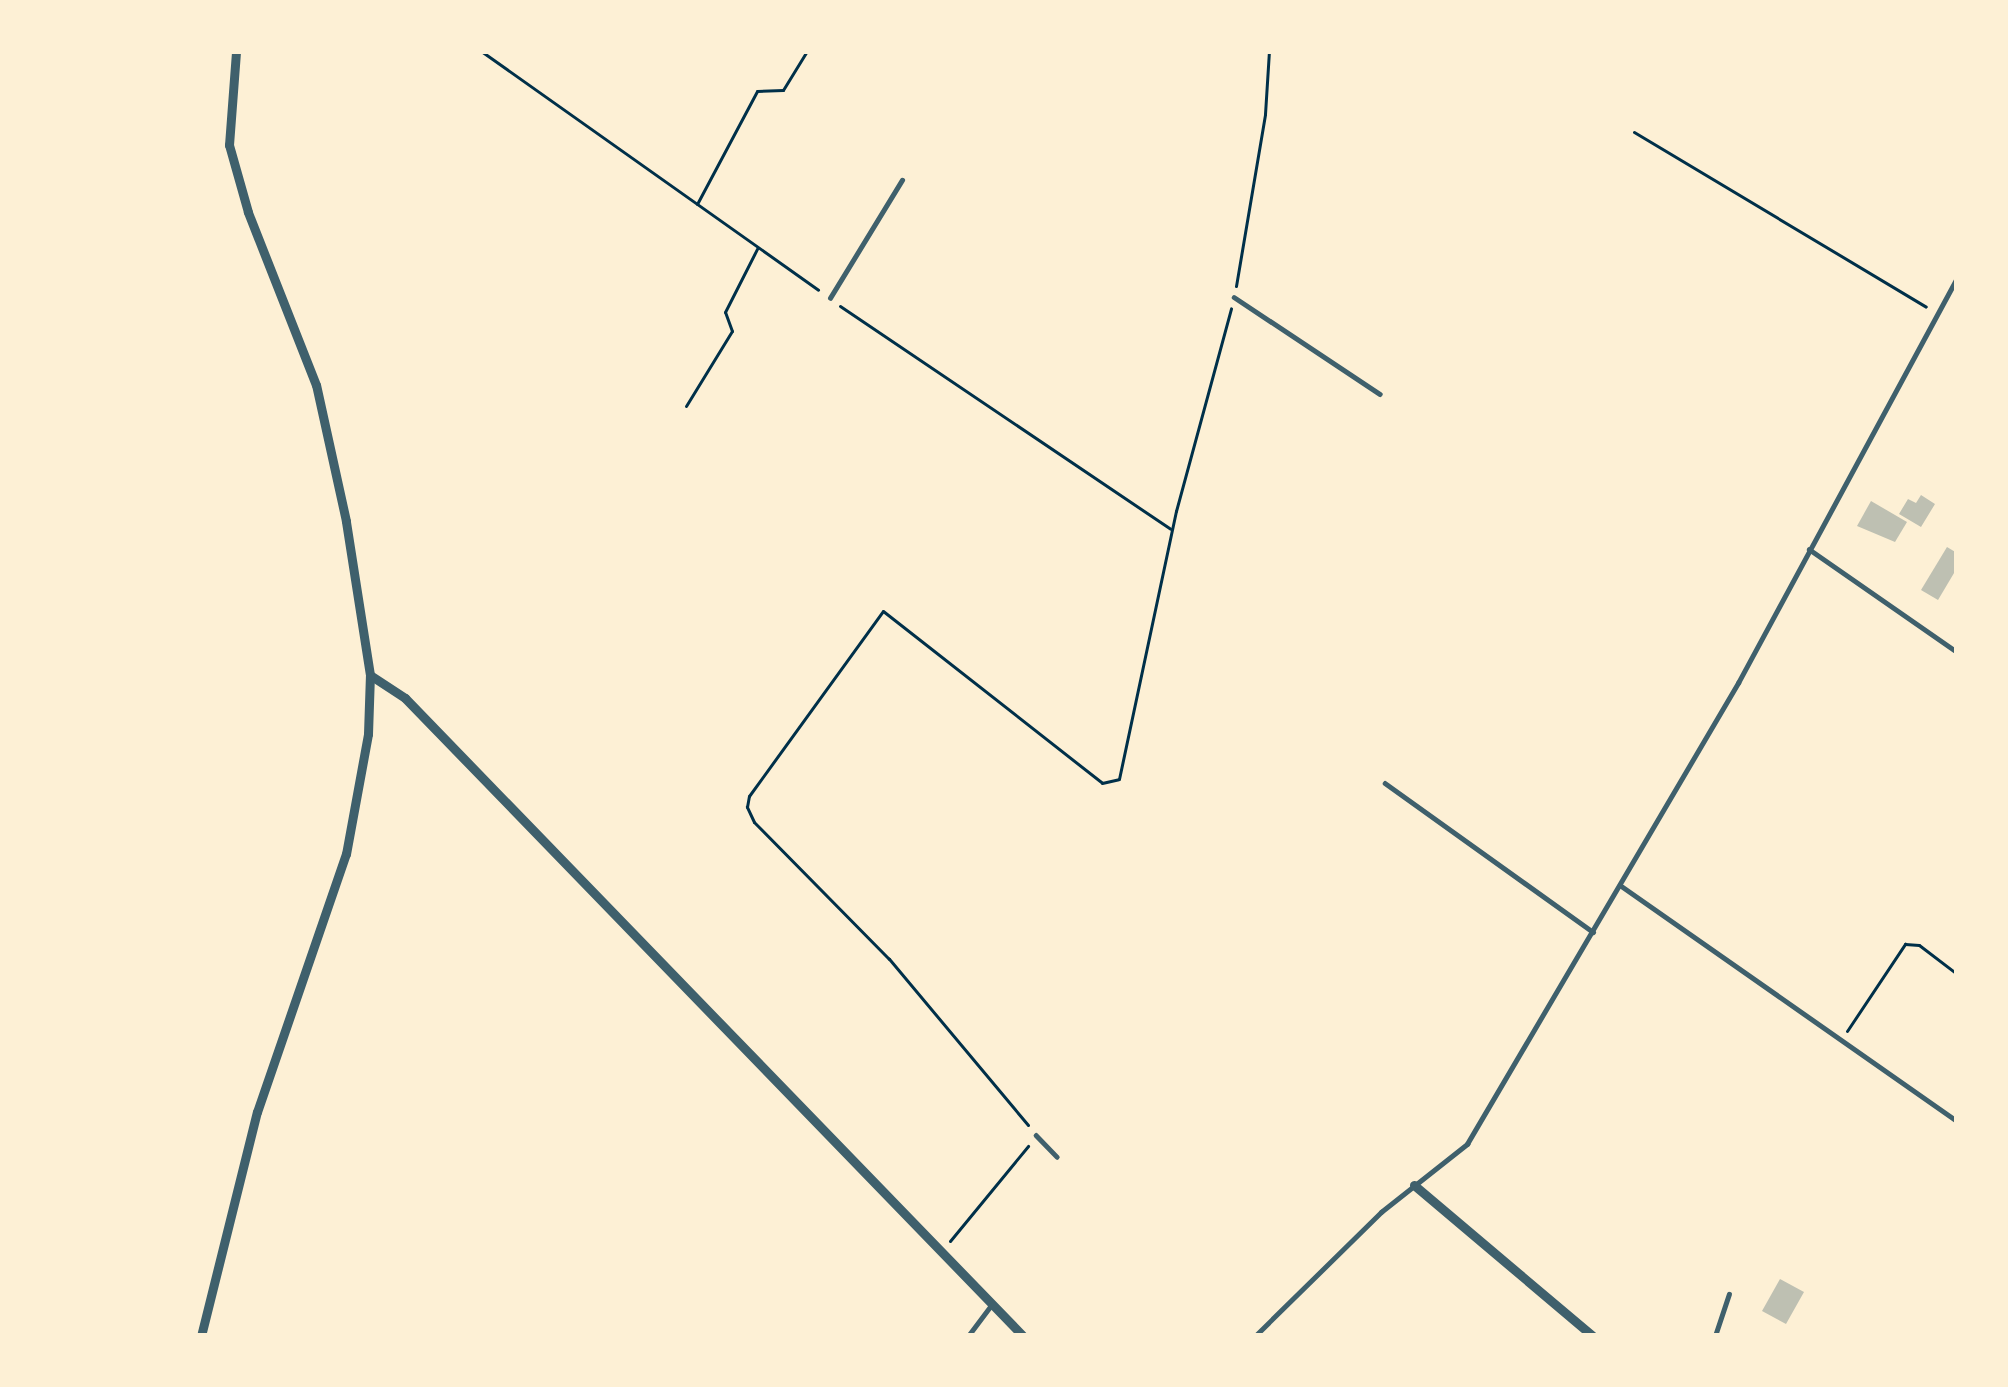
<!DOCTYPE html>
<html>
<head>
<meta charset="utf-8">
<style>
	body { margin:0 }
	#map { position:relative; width:2008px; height:1387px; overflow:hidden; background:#fdf0d5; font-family:"Roboto Condensed",sans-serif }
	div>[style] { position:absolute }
	.building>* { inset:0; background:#bec0b2 }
	.path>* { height:3px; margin:-1.5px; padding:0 1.5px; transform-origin:1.5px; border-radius:1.5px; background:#003049 }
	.service>* { height:4.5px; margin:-2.25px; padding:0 2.25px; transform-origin:2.25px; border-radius:2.25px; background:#3f606c }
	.minor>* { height:9px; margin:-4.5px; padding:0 4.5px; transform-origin:4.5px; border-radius:4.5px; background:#3f606c }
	span { translate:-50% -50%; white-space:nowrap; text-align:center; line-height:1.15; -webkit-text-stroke:12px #fdf0d5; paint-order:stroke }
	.frame { position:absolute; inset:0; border:54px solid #fdf0d5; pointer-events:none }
</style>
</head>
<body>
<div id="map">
	<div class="building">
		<div style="clip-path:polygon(1921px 495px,1935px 504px,1921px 527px,1899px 514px,1908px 499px,1916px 503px)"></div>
		<div style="clip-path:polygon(1871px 501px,1907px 522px,1895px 542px,1857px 526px)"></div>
		<div style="clip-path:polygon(1947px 547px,1957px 553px,1957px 568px,1938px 600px,1921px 590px)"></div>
		<div style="clip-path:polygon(1780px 1279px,1804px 1292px,1786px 1324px,1762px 1311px)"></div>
	</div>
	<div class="path">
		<div style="left:481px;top:51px;width:413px;rotate:35.3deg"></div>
		<div style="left:1634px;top:132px;width:340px;rotate:30.9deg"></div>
		<div style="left:697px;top:204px;width:128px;rotate:-62deg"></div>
		<div style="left:757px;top:91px;width:26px;rotate:-2deg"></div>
		<div style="left:783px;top:90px;width:46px;rotate:-58.4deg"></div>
		<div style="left:1236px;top:286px;width:174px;rotate:-80.4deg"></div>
		<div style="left:1265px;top:114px;width:63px;rotate:-86.4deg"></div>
		<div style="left:840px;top:306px;width:398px;rotate:34deg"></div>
		<div style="left:686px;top:406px;width:88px;rotate:-58.5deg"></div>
		<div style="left:732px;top:331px;width:20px;rotate:-110deg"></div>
		<div style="left:725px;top:312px;width:71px;rotate:-63.1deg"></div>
		<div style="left:1847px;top:1031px;width:105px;rotate:-56.3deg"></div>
		<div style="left:1905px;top:944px;width:14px;rotate:4deg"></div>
		<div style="left:1919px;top:945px;width:48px;rotate:37.3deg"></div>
		<div style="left:1028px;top:1125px;width:217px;rotate:-129.9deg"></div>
		<div style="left:889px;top:959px;width:192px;rotate:-134.6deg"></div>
		<div style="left:754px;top:822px;width:17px;rotate:-115deg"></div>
		<div style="left:747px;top:807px;width:11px;rotate:-80deg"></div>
		<div style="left:749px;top:796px;width:228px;rotate:-54.1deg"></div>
		<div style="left:883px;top:611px;width:278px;rotate:38.1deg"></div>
		<div style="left:1102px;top:783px;width:17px;rotate:-13deg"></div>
		<div style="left:1119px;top:779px;width:274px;rotate:-78deg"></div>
		<div style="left:1176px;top:511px;width:210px;rotate:-74.8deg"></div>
		<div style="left:950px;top:1241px;width:123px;rotate:-50.6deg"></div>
	</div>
	<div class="service">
		<div style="left:1234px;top:297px;width:175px;rotate:33.6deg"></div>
		<div style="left:830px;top:298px;width:138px;rotate:-58.6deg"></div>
		<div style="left:1809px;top:549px;width:180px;rotate:34.8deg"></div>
		<div style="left:1385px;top:783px;width:256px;rotate:35.6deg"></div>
		<div style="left:1620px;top:885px;width:411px;rotate:35deg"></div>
		<div style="left:1036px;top:1135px;width:30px;rotate:46deg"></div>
		<div style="left:968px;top:1336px;width:40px;rotate:-53deg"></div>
		<div style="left:1255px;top:1336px;width:177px;rotate:-44.5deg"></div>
		<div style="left:1381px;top:1212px;width:110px;rotate:-38.3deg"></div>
		<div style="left:1467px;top:1144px;width:535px;rotate:-59.55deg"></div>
		<div style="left:1738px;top:683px;width:460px;rotate:-61.6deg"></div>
		<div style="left:1715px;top:1336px;width:44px;rotate:-71.6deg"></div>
	</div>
	<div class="minor">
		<div style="left:370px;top:675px;width:42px;rotate:33.3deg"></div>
		<div style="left:405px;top:698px;width:888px;rotate:45.91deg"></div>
		<div style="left:1414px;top:1185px;width:234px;rotate:40.2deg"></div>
		<div style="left:201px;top:1336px;width:231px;rotate:-76deg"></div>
		<div style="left:257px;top:1112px;width:273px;rotate:-71deg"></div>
		<div style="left:346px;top:854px;width:122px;rotate:-79.6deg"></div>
		<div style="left:368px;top:734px;width:59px;rotate:-88.1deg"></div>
		<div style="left:370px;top:675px;width:156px;rotate:-98.9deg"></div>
		<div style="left:346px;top:521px;width:139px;rotate:-102.4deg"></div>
		<div style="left:316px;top:385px;width:186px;rotate:-111.5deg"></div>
		<div style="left:248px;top:212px;width:70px;rotate:-105.8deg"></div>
		<div style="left:229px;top:145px;width:94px;rotate:-85.7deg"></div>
	</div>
	<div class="frame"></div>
</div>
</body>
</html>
